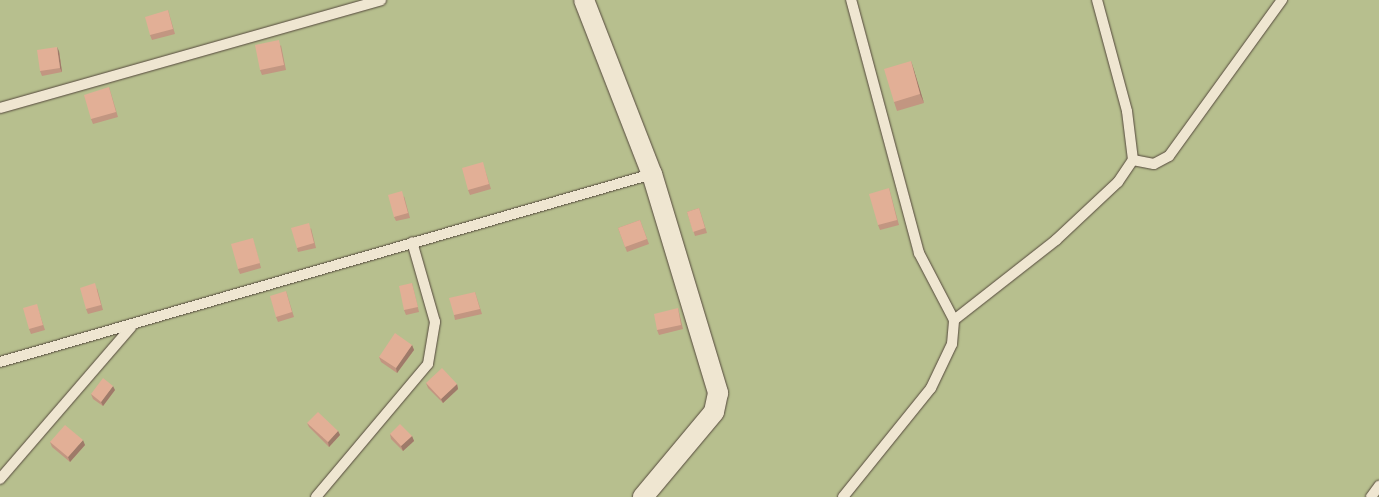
<!DOCTYPE html>
<html>
<head>
<meta charset="utf-8">
<style>
	body { margin:0 }
	#map { position:relative; width:1379px; height:497px; overflow:hidden; background:#e6d9b8; font-family:Vollkorn,serif }
	div>[style] { position:absolute }
	.green>* { inset:0; background:#b7bf8e }
	.roads { filter:drop-shadow(0 0 1px #54483c) drop-shadow(0 0 1px #54483c) }
	.lane>* { height:10px; margin:-5px; padding:0 5px; transform-origin:5px; border-radius:5px; background:#efe6d1 }
	.street>* { height:20px; margin:-10px; padding:0 10px; transform-origin:10px; border-radius:10px; background:#efe6d1 }
	.wall>* { inset:0; background:#c29681 }
	.shaded-wall>* { inset:0; background:#9e7a69 }
	.building>* { inset:0; background:#e2af96 }
	span { translate:-50% -50%; white-space:nowrap; text-align:center; line-height:1.15; -webkit-text-stroke:4px #efe6d1; paint-order:stroke }
</style>
</head>
<body>
<div id="map">
	<div class="green">
		<div style="clip-path:polygon(0 0,1379px 0,1379px 497px,0 497px)"></div>
	</div>
	<div class="roads">
		<div class="lane">
			<div style="left:0;top:108px;width:396px;rotate:-15.8deg"></div>
			<div style="left:1133px;top:160px;width:21px;rotate:11deg"></div>
			<div style="left:1154px;top:164px;width:17px;rotate:-28deg"></div>
			<div style="left:1169px;top:156px;width:193px;rotate:-54.1deg"></div>
			<div style="left:954px;top:320px;width:130px;rotate:-38.1deg"></div>
			<div style="left:1056px;top:240px;width:85px;rotate:-43.1deg"></div>
			<div style="left:1118px;top:182px;width:27px;rotate:-56deg"></div>
			<div style="left:1133px;top:160px;width:49px;rotate:-97deg"></div>
			<div style="left:1127px;top:111px;width:115px;rotate:-105.1deg"></div>
			<div style="left:0;top:362px;width:679px;rotate:-16.08deg"></div>
			<div style="left:0;top:479px;width:201px;rotate:-49.2deg"></div>
			<div style="left:316px;top:497px;width:174px;rotate:-49.9deg"></div>
			<div style="left:428px;top:364px;width:43px;rotate:-80.5deg"></div>
			<div style="left:435px;top:322px;width:83px;rotate:-106deg"></div>
			<div style="left:843px;top:497px;width:140px;rotate:-51.1deg"></div>
			<div style="left:931px;top:388px;width:49px;rotate:-64.5deg"></div>
			<div style="left:952px;top:344px;width:24px;rotate:-85deg"></div>
			<div style="left:954px;top:320px;width:76px;rotate:-117.6deg"></div>
			<div style="left:919px;top:253px;width:262px;rotate:-105deg"></div>
			<div style="left:1371px;top:497px;width:14px;rotate:-54deg"></div>
		</div>
		<div class="street">
			<div style="left:584px;top:0;width:187px;rotate:68.7deg"></div>
			<div style="left:652px;top:174px;width:229px;rotate:73.2deg"></div>
			<div style="left:718px;top:393px;width:19px;rotate:102deg"></div>
			<div style="left:714px;top:412px;width:111px;rotate:129.9deg"></div>
		</div>
	</div>
	<div class="wall">
		<div style="clip-path:polygon(168px 10px,175px 34px,152px 40px,150px 35px)"></div>
		<div style="clip-path:polygon(281px 45px,286px 70px,262px 75px,260px 70px)"></div>
		<div style="clip-path:polygon(59px 51px,62px 72px,42px 76px,40px 71px)"></div>
		<div style="clip-path:polygon(911px 61px,924px 103px,897px 111px,894px 102px)"></div>
		<div style="clip-path:polygon(109px 87px,118px 117px,93px 124px,91px 119px)"></div>
		<div style="clip-path:polygon(484px 167px,491px 189px,470px 195px,468px 190px)"></div>
		<div style="clip-path:polygon(889px 188px,899px 225px,880px 230px,878px 225px)"></div>
		<div style="clip-path:polygon(404px 196px,410px 218px,396px 221px,394px 217px)"></div>
		<div style="clip-path:polygon(699px 208px,707px 233px,695px 236px,687px 212px)"></div>
		<div style="clip-path:polygon(640px 220px,649px 244px,627px 252px,618px 228px)"></div>
		<div style="clip-path:polygon(311px 228px,316px 248px,298px 252px,297px 248px)"></div>
		<div style="clip-path:polygon(254px 243px,261px 268px,240px 274px,238px 269px)"></div>
		<div style="clip-path:polygon(412px 283px,419px 312px,406px 315px,404px 310px)"></div>
		<div style="clip-path:polygon(97px 288px,103px 310px,88px 314px,86px 309px)"></div>
		<div style="clip-path:polygon(286px 291px,294px 317px,278px 322px,276px 317px)"></div>
		<div style="clip-path:polygon(475px 292px,482px 314px,455px 320px,454px 315px)"></div>
		<div style="clip-path:polygon(678px 308px,683px 329px,659px 335px,657px 330px)"></div>
		<div style="clip-path:polygon(38px 309px,45px 330px,31px 334px,29px 329px)"></div>
		<div style="clip-path:polygon(412px 345px,414px 350px,397px 373px,381px 362px,379px 357px)"></div>
		<div style="clip-path:polygon(426px 383px,457px 384px,458px 389px,443px 403px,428px 388px)"></div>
		<div style="clip-path:polygon(115px 390px,103px 406px,93px 399px,91px 394px)"></div>
		<div style="clip-path:polygon(307px 423px,338px 431px,340px 435px,329px 447px,309px 427px)"></div>
		<div style="clip-path:polygon(390px 434px,412px 436px,414px 441px,403px 451px,391px 439px)"></div>
		<div style="clip-path:polygon(50px 442px,85px 445px,70px 462px,52px 447px)"></div>
	</div>
	<div class="shaded-wall">
		<div style="clip-path:polygon(57px 47px,59px 51px,62px 72px,60px 68px)"></div>
		<div style="clip-path:polygon(911px 61px,914px 70px,924px 103px,920px 94px)"></div>
		<div style="clip-path:polygon(412px 345px,414px 350px,397px 373px,396px 368px)"></div>
		<div style="clip-path:polygon(457px 384px,458px 389px,443px 403px,441px 399px)"></div>
		<div style="clip-path:polygon(113px 386px,115px 390px,103px 406px,101px 402px)"></div>
		<div style="clip-path:polygon(338px 431px,340px 435px,329px 447px,328px 442px)"></div>
		<div style="clip-path:polygon(412px 436px,414px 441px,403px 451px,401px 446px)"></div>
		<div style="clip-path:polygon(83px 440px,85px 445px,70px 462px,68px 457px)"></div>
	</div>
	<div class="building">
		<div style="clip-path:polygon(168px 10px,173px 29px,150px 35px,145px 17px)"></div>
		<div style="clip-path:polygon(279px 40px,284px 65px,260px 70px,255px 45px)"></div>
		<div style="clip-path:polygon(57px 47px,60px 68px,40px 71px,37px 50px)"></div>
		<div style="clip-path:polygon(911px 61px,920px 94px,894px 102px,884px 69px)"></div>
		<div style="clip-path:polygon(109px 87px,116px 112px,91px 119px,84px 95px)"></div>
		<div style="clip-path:polygon(483px 162px,489px 184px,468px 190px,462px 168px)"></div>
		<div style="clip-path:polygon(889px 188px,897px 220px,878px 225px,869px 194px)"></div>
		<div style="clip-path:polygon(402px 191px,408px 213px,394px 217px,388px 195px)"></div>
		<div style="clip-path:polygon(699px 208px,705px 228px,693px 232px,687px 212px)"></div>
		<div style="clip-path:polygon(640px 220px,647px 239px,625px 247px,618px 228px)"></div>
		<div style="clip-path:polygon(309px 223px,314px 243px,297px 248px,291px 228px)"></div>
		<div style="clip-path:polygon(253px 238px,260px 263px,238px 269px,231px 244px)"></div>
		<div style="clip-path:polygon(95px 283px,101px 305px,86px 309px,80px 288px)"></div>
		<div style="clip-path:polygon(412px 283px,418px 307px,404px 310px,399px 286px)"></div>
		<div style="clip-path:polygon(286px 291px,292px 312px,276px 317px,270px 296px)"></div>
		<div style="clip-path:polygon(475px 292px,480px 309px,454px 315px,449px 298px)"></div>
		<div style="clip-path:polygon(37px 304px,43px 325px,29px 329px,23px 308px)"></div>
		<div style="clip-path:polygon(678px 308px,681px 325px,657px 330px,654px 314px)"></div>
		<div style="clip-path:polygon(395px 333px,412px 345px,396px 368px,379px 357px)"></div>
		<div style="clip-path:polygon(442px 368px,457px 384px,441px 399px,426px 383px)"></div>
		<div style="clip-path:polygon(103px 378px,113px 386px,101px 402px,91px 394px)"></div>
		<div style="clip-path:polygon(318px 412px,338px 431px,328px 442px,307px 423px)"></div>
		<div style="clip-path:polygon(400px 424px,412px 436px,401px 446px,390px 434px)"></div>
		<div style="clip-path:polygon(65px 425px,83px 440px,68px 457px,50px 442px)"></div>
	</div>
</div>
</body>
</html>
